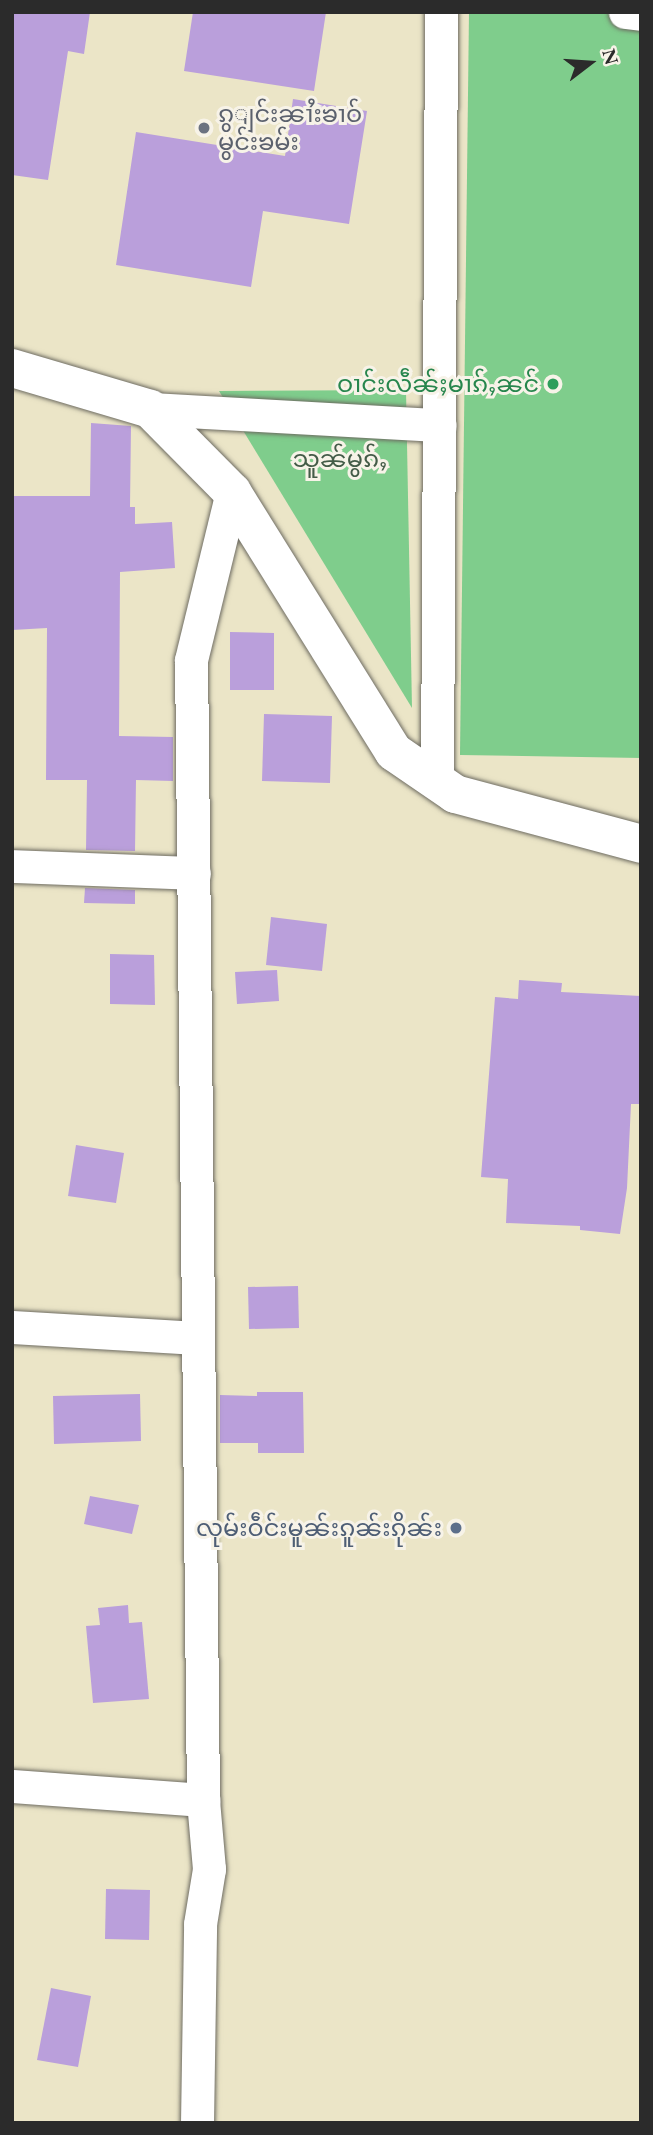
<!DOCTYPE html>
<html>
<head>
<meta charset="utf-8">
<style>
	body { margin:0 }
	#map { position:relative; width:653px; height:2135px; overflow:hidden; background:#ebe5c7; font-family:"EB Garamond","Noto Sans Myanmar",serif }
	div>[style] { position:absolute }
	.green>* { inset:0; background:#7fcd8c }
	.building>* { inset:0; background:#ba9fdb }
	.roads { filter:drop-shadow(0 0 2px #6e6c62) drop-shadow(0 0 2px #6e6c62) }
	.street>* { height:33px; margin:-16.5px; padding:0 16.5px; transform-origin:16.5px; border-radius:16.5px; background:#fff }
	.secondary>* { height:38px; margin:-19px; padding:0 19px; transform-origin:19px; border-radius:19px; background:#fff }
	.dots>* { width:19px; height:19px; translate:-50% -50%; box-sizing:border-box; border:4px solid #f7f3e8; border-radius:50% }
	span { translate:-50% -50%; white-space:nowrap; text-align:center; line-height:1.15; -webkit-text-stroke:6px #f7f3e8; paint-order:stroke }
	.worship-label { font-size:24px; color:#5b616d }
	.left { translate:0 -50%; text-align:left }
	.leisure-label { font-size:24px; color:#27864d }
	.right { translate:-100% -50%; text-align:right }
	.park-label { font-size:24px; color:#445c48 }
	.service-label { font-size:24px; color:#4e5e75 }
	.frame { position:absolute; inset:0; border:14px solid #2b2b2b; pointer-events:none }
	.north { position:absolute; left:555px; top:28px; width:70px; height:70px; -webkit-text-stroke:5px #f7f3e8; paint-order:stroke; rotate:73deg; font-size:19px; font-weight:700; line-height:28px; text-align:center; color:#2b2b2b }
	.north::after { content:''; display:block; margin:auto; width:24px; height:32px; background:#2b2b2b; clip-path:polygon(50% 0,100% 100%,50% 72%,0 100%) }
</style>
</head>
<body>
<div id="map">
	<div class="green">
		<div style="clip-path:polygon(469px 12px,641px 12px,641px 758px,460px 755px)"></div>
		<div style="clip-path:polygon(406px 390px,412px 708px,219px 391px)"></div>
	</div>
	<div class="building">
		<div style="clip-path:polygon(12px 12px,90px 12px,84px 54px,68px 51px,48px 180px,12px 175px)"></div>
		<div style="clip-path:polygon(193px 12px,326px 12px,314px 91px,184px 71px)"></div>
		<div style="clip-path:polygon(293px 99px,367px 111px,349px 224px,263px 211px,251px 287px,116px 265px,136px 132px,285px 156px)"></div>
		<div style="clip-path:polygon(91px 423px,131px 426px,130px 507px,135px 507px,135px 524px,172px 522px,175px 568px,120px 572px,119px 736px,173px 737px,173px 781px,136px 780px,135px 851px,86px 850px,87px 780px,46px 780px,47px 628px,12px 630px,12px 496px,90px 496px)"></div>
		<div style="clip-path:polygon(230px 632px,274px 633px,274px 690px,230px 690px)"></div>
		<div style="clip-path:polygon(264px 714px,332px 716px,330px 783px,262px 781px)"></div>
		<div style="clip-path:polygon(85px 888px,135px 890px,135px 904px,84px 903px)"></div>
		<div style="clip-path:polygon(271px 917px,327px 924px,322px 971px,266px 965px)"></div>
		<div style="clip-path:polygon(110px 954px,154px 955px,155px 1005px,110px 1004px)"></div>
		<div style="clip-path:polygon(277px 970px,279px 1001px,237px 1004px,235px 972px)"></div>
		<div style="clip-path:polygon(519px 980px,562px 983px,561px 992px,641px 996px,641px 1104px,631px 1104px,627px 1188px,620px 1234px,580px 1230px,580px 1226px,506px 1223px,508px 1179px,481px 1177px,495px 997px,518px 999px)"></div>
		<div style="clip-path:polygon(76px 1145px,124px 1153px,116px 1203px,68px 1196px)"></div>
		<div style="clip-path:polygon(298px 1286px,299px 1328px,249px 1329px,248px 1287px)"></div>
		<div style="clip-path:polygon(257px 1392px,303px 1392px,304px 1453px,258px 1453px,258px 1443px,220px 1443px,220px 1395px,257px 1396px)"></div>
		<div style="clip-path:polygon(140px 1394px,141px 1441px,54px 1444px,53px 1396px)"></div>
		<div style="clip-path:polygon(90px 1496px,139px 1505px,132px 1534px,84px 1524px)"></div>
		<div style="clip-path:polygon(128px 1605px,129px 1623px,142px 1622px,149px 1699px,93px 1703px,86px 1626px,100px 1625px,98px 1608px)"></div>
		<div style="clip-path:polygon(106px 1889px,150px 1890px,149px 1940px,105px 1939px)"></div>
		<div style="clip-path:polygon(51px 1988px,91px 1996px,78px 2067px,37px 2060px)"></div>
	</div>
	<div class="roads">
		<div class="street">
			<div style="left:625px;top:12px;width:16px;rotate:7deg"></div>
			<div style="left:150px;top:409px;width:290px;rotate:3.2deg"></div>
			<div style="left:437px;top:782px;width:770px;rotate:-89.7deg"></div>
			<div style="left:12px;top:866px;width:182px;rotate:2.2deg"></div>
			<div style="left:12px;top:1327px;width:186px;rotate:3.4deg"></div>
			<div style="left:12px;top:1786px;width:192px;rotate:4.2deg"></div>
			<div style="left:197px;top:2123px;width:199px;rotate:-89.1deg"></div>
			<div style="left:200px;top:1924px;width:56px;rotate:-80.7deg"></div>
			<div style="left:209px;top:1869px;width:69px;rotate:-95deg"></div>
			<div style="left:203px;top:1800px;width:1140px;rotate:-90.6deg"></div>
			<div style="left:191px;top:660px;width:173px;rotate:-76.3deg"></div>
		</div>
		<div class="secondary">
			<div style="left:12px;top:368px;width:144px;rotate:16.5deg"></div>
			<div style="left:150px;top:409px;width:117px;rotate:45.3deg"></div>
			<div style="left:232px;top:492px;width:306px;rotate:58.1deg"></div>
			<div style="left:394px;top:752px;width:74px;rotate:34.5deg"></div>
			<div style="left:455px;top:794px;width:193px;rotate:15deg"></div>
		</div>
	</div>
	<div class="dots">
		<div style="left:204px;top:128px;background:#6b7280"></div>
		<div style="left:553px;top:384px;background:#2e9e5b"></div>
		<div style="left:456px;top:1528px;background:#5c6f8a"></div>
	</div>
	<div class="worship-label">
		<span class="left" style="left:218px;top:128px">ၵွျင်းၼၢႆးၶၢဝ်<br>မွင်းၶမ်း</span>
	</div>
	<div class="leisure-label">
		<span class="right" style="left:539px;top:384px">ဝၢင်းလဵၼ်ႈမၢၵ်ႇၼင်</span>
	</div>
	<div class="park-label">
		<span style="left:340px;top:459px">သူၼ်မွၵ်ႇ</span>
	</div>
	<div class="service-label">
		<span class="right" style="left:442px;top:1528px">လုမ်းဝဵင်းမူၼ်းၵူၼ်းၵိုၼ်း</span>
	</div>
	<div class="frame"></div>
	<div class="north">N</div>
</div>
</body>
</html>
